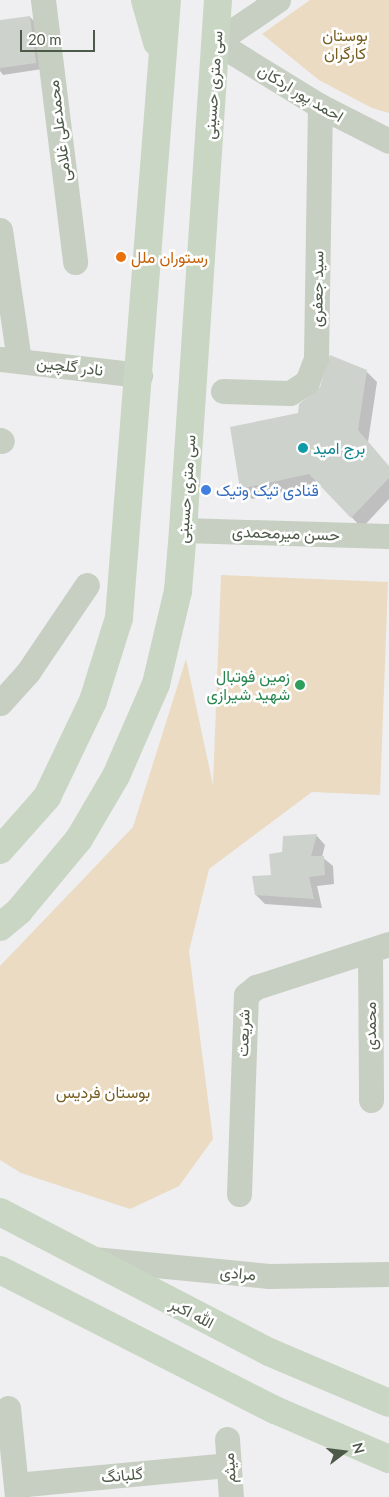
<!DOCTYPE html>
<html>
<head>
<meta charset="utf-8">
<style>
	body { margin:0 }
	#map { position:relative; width:389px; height:1497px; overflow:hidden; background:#efeff1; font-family:Lato,Vazirmatn,sans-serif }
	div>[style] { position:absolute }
	.green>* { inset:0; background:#eadbc2 }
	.shadow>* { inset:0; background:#0003 }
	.building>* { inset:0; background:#cdd3cc }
	.street>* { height:25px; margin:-12.5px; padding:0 12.5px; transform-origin:12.5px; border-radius:12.5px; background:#c6cfc1 }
	.secondary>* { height:28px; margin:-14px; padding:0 14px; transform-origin:14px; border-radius:14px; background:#c8d6c3 }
	.dots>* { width:14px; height:14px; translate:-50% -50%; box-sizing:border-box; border:2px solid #fff; border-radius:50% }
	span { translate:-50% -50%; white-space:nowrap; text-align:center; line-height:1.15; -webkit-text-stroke:5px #fff; paint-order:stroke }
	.park-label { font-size:16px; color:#755e20 }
	.street-label { font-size:16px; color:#4e5a49 }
	.food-label { font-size:16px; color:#c56008 }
	.left { translate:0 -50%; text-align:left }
	.culture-label { font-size:16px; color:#0d838f }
	.shop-label { font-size:16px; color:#366cbe }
	.leisure-label { font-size:16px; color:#27864d }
	.right { translate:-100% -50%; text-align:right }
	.north { position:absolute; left:319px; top:1427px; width:50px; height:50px; -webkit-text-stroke:4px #fff; paint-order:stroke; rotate:75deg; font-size:14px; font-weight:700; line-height:20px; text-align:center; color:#4e5a49 }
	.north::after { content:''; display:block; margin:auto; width:18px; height:22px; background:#4e5a49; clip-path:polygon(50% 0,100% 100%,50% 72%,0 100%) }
	.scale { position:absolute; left:20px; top:30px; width:75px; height:22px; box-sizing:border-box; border:2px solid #4e5a49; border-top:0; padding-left:6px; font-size:15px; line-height:18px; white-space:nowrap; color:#4e5a49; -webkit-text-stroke:4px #fff; paint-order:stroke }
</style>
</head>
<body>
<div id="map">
	<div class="green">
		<div style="clip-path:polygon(310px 0,389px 0,389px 113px,372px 108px,319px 80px,262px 34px)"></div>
		<div style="clip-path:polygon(221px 575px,388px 582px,380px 795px,312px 792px,209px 869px,189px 951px,213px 1139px,179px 1186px,130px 1209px,21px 1173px,0 1160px,0 966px,133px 827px,186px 659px,213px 785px)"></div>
	</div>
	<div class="shadow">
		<div style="clip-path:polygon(30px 17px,37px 24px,42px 69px,3px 75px,0 71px,0 22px)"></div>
		<div style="clip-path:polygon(367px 372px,377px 382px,368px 442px,389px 467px,389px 499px,362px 528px,320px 484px,252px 499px,241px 489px,299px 414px)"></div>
		<div style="clip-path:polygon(317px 836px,325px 845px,322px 857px,333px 866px,334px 884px,317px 886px,322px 908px,265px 904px,256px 895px,273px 876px,284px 854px,284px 837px)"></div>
	</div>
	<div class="building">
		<div style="clip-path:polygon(30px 16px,36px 63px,0 68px,0 20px)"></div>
		<div style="clip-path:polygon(330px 355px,367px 370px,358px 430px,389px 466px,389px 478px,351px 518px,309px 474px,240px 489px,230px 427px,298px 413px,299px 404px,320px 387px)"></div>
		<div style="clip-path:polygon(317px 834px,311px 856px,324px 856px,325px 875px,309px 877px,314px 899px,255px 895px,252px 876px,271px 875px,269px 854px,282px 852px,283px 836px)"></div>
	</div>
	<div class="street">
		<div style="left:43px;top:0;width:264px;rotate:83deg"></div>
		<div style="left:278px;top:0;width:75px;rotate:145.9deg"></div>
		<div style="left:216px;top:42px;width:122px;rotate:31.6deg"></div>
		<div style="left:320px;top:106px;width:77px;rotate:26.9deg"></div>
		<div style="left:0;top:230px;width:131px;rotate:81.7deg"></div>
		<div style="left:0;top:359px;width:141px;rotate:6.5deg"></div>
		<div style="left:223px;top:391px;width:67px;rotate:1.7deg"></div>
		<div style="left:290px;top:393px;width:20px;rotate:-33deg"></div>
		<div style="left:307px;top:382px;width:26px;rotate:-69deg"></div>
		<div style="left:316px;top:358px;width:252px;rotate:-89.1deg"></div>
		<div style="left:0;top:440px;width:2px;rotate:27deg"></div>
		<div style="left:183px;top:530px;width:206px;rotate:1.7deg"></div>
		<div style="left:0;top:703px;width:42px;rotate:-47.9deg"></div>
		<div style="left:28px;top:672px;width:105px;rotate:-55.9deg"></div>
		<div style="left:370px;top:952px;width:148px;rotate:89.6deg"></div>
		<div style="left:239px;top:1194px;width:199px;rotate:-88deg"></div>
		<div style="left:246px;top:995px;width:13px;rotate:-39deg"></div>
		<div style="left:256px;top:987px;width:140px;rotate:-17.9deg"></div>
		<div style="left:93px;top:1259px;width:177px;rotate:5.5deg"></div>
		<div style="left:269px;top:1276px;width:120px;rotate:-1deg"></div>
		<div style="left:8px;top:1408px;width:89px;rotate:84.2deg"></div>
		<div style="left:227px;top:1439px;width:58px;rotate:86.1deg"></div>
		<div style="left:16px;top:1485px;width:214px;rotate:-5.4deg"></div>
	</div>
	<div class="secondary">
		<div style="left:145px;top:0;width:44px;rotate:74.1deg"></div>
		<div style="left:0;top:850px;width:71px;rotate:-48.4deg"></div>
		<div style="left:47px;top:797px;width:106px;rotate:-64.4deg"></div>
		<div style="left:93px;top:701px;width:87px;rotate:-72.6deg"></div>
		<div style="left:119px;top:618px;width:620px;rotate:-85.56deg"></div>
		<div style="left:0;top:927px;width:25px;rotate:-40deg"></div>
		<div style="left:19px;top:911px;width:94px;rotate:-50.2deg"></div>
		<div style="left:79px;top:839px;width:73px;rotate:-59.6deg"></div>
		<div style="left:116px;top:776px;width:100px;rotate:-66.5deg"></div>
		<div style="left:156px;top:684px;width:96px;rotate:-76.7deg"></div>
		<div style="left:178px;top:591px;width:61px;rotate:-85.3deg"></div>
		<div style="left:183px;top:530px;width:531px;rotate:-86.22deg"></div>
		<div style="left:0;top:1212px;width:303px;rotate:27.5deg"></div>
		<div style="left:269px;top:1352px;width:130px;rotate:23deg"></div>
		<div style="left:0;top:1270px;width:309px;rotate:27deg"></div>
		<div style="left:275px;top:1410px;width:124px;rotate:23.3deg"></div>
	</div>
	<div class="dots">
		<div style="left:121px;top:257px;background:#e8710a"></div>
		<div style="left:303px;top:448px;background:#0f9aa8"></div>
		<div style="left:206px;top:490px;background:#3f7fe0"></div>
		<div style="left:300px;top:685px;background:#2e9e5b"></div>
	</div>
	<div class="park-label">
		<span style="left:345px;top:44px">بوستان<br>کارگران</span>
		<span style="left:103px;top:1092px">بوستان فردیس</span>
	</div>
	<div class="street-label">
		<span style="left:213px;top:85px;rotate:-86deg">سی متری حسینی</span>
		<span style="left:301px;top:93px;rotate:31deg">احمد پور اردکان</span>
		<span style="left:59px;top:131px;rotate:-97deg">محمدعلی غلامی</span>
		<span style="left:317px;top:289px;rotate:-89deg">سید جعفری</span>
		<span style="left:70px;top:366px;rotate:7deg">نادر گلچین</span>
		<span style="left:186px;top:489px;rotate:-86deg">سی متری حسینی</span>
		<span style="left:286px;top:533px;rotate:2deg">حسن میرمحمدی</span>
		<span style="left:370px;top:1026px;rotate:-90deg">محمدی</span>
		<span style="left:243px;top:1033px;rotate:-88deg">شریعت</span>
		<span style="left:238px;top:1273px;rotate:5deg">مرادی</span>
		<span style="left:192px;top:1313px;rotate:27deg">الله اکبر</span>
		<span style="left:229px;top:1468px;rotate:-94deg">میثم</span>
		<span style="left:122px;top:1475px;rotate:-5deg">گلبانگ</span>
	</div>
	<div class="food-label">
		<span class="left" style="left:131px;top:257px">رستوران ملل</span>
	</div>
	<div class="culture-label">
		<span class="left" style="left:313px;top:448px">برج امید</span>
	</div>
	<div class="shop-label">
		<span class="left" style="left:216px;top:490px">قنادی تیک وتیک</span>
	</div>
	<div class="leisure-label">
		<span class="right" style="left:290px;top:685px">زمین فوتبال<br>شهید شیرازی</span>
	</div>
	<div class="north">N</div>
	<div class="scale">20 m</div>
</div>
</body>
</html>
